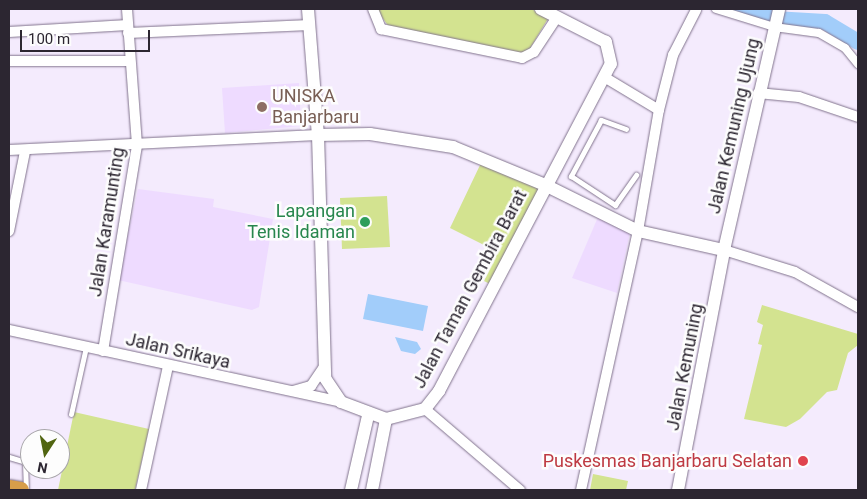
<!DOCTYPE html>
<html>
<head>
<meta charset="utf-8">
<style>
	body { margin:0 }
	#map { position:relative; width:867px; height:499px; overflow:hidden; background:#f4ebfd; font-family:Roboto,sans-serif }
	div>[style] { position:absolute }
	.built>* { inset:0; background:#eedbff }
	.green>* { inset:0; background:#d3e390 }
	.water>* { inset:0; background:#a2cdfa }
	.river>* { height:16px; margin:-8px; padding:0 8px; transform-origin:8px; border-radius:8px; background:#a2cdfa }
	.roads { filter:drop-shadow(0 0 1px #81738d) drop-shadow(0 0 1px #81738d) }
	.service>* { height:5px; margin:-2.5px; padding:0 2.5px; transform-origin:2.5px; border-radius:2.5px; background:#fff }
	.pedestrian>* { height:8px; margin:-4px; padding:0 4px; transform-origin:4px; border-radius:4px; background:#fff }
	.minor>* { height:10px; margin:-5px; padding:0 5px; transform-origin:5px; border-radius:5px; background:#fff }
	.tertiary>* { height:12px; margin:-6px; padding:0 6px; transform-origin:6px; border-radius:6px; background:#fff }
	.trunk>* { height:16px; margin:-8px; padding:0 8px; transform-origin:8px; border-radius:8px; background:#d79e4a }
	.dots>* { width:14px; height:14px; translate:-50% -50%; box-sizing:border-box; border:2px solid #fdfdfd; border-radius:50% }
	span { translate:-50% -50%; white-space:nowrap; text-align:center; line-height:1.15; -webkit-text-stroke:5px #fdfdfd; paint-order:stroke }
	.education-label { font-size:18px; color:#785e54 }
	.left { translate:0 -50%; text-align:left }
	.street-label { font-size:18px; color:#2c2631 }
	.leisure-label { font-size:18px; color:#27864d }
	.right { translate:-100% -50%; text-align:right }
	.health-label { font-size:18px; color:#be3a42 }
	.frame { position:absolute; inset:0; border:10px solid #2c2631; pointer-events:none }
	.north { position:absolute; left:20px; top:429px; width:50px; height:50px; box-sizing:border-box; background:#fdfdfd; border:1px solid #a9a7ab; border-radius:50%; rotate:191deg; font-size:14px; font-weight:700; line-height:20px; text-align:center; color:#2c2631 }
	.north::after { content:''; display:block; margin:auto; width:18px; height:22px; background:#516511; clip-path:polygon(50% 0,100% 100%,50% 72%,0 100%) }
	.scale { position:absolute; left:20px; top:30px; width:130px; height:22px; box-sizing:border-box; border:2px solid #2c2631; border-top:0; padding-left:6px; font-size:15px; line-height:18px; white-space:nowrap; color:#2c2631; -webkit-text-stroke:4px #fdfdfd; paint-order:stroke }
</style>
</head>
<body>
<div id="map">
	<div class="built">
		<div style="clip-path:polygon(299px 83px,301px 126px,225px 133px,222px 88px)"></div>
		<div style="clip-path:polygon(138px 189px,214px 199px,213px 207px,273px 219px,259px 307px,252px 310px,118px 280px)"></div>
		<div style="clip-path:polygon(598px 217px,630px 232px,617px 293px,572px 278px)"></div>
	</div>
	<div class="green">
		<div style="clip-path:polygon(376px 9px,531px 9px,549px 17px,526px 55px,389px 27px)"></div>
		<div style="clip-path:polygon(481px 163px,539px 188px,492px 285px,484px 281px,498px 252px,450px 228px)"></div>
		<div style="clip-path:polygon(387px 196px,390px 247px,342px 249px,340px 198px)"></div>
		<div style="clip-path:polygon(762px 305px,858px 334px,858px 345px,848px 353px,837px 390px,827px 392px,800px 419px,786px 427px,744px 419px,762px 345px,758px 344px,763px 325px,757px 322px)"></div>
		<div style="clip-path:polygon(74px 412px,149px 429px,135px 490px,58px 490px)"></div>
		<div style="clip-path:polygon(593px 474px,628px 481px,626px 490px,590px 490px)"></div>
	</div>
	<div class="water">
		<div style="clip-path:polygon(368px 294px,428px 306px,423px 331px,363px 319px)"></div>
		<div style="clip-path:polygon(395px 337px,417px 342px,421px 349px,415px 354px,401px 351px)"></div>
	</div>
	<div class="river">
		<div style="left:741px;top:9px;width:34px;rotate:17deg"></div>
		<div style="left:774px;top:19px;width:51px;rotate:3.4deg"></div>
		<div style="left:825px;top:22px;width:39px;rotate:31deg"></div>
	</div>
	<div class="roads">
		<div class="service">
			<div style="left:626px;top:129px;width:27px;rotate:-160deg"></div>
			<div style="left:601px;top:120px;width:64px;rotate:118.2deg"></div>
			<div style="left:571px;top:176px;width:53px;rotate:33.4deg"></div>
			<div style="left:615px;top:205px;width:37px;rotate:-55deg"></div>
			<div style="left:71px;top:414px;width:69px;rotate:-77.4deg"></div>
			<div style="left:9px;top:457px;width:17px;rotate:17deg"></div>
			<div style="left:25px;top:462px;width:27px;rotate:88deg"></div>
		</div>
		<div class="pedestrian">
			<div style="left:716px;top:9px;width:61px;rotate:17.2deg"></div>
			<div style="left:774px;top:27px;width:45px;rotate:7.6deg"></div>
			<div style="left:819px;top:33px;width:30px;rotate:30deg"></div>
			<div style="left:845px;top:48px;width:21px;rotate:51deg"></div>
		</div>
		<div class="minor">
			<div style="left:373px;top:9px;width:22px;rotate:68deg"></div>
			<div style="left:381px;top:29px;width:144px;rotate:11.6deg"></div>
			<div style="left:522px;top:58px;width:13px;rotate:-27deg"></div>
			<div style="left:534px;top:52px;width:42px;rotate:-56.7deg"></div>
			<div style="left:9px;top:32px;width:119px;rotate:-3.4deg"></div>
			<div style="left:128px;top:33px;width:182px;rotate:-2.5deg"></div>
			<div style="left:9px;top:61px;width:120px"></div>
			<div style="left:758px;top:93px;width:41px;rotate:5.6deg"></div>
			<div style="left:799px;top:97px;width:62px;rotate:18.7deg"></div>
			<div style="left:659px;top:110px;width:57px;rotate:-75.7deg"></div>
			<div style="left:673px;top:55px;width:51px;rotate:-62.9deg"></div>
			<div style="left:9px;top:150px;width:309px;rotate:-2.8deg"></div>
			<div style="left:9px;top:231px;width:81px;rotate:-78.6deg"></div>
			<div style="left:724px;top:250px;width:74px;rotate:17.2deg"></div>
			<div style="left:795px;top:272px;width:72px;rotate:29.1deg"></div>
			<div style="left:9px;top:330px;width:340px;rotate:12.2deg"></div>
			<div style="left:103px;top:351px;width:209px;rotate:-80.6deg"></div>
			<div style="left:137px;top:145px;width:136px;rotate:-94.2deg"></div>
			<div style="left:293px;top:391px;width:19px;rotate:-16deg"></div>
			<div style="left:311px;top:386px;width:23px;rotate:-56deg"></div>
			<div style="left:425px;top:409px;width:125px;rotate:40.5deg"></div>
			<div style="left:141px;top:490px;width:127px;rotate:-77.7deg"></div>
			<div style="left:581px;top:490px;width:265px;rotate:-77.6deg"></div>
			<div style="left:638px;top:231px;width:123px;rotate:-80.2deg"></div>
			<div style="left:659px;top:110px;width:64px;rotate:-149deg"></div>
		</div>
		<div class="tertiary">
			<div style="left:308px;top:9px;width:126px;rotate:85.5deg"></div>
			<div style="left:318px;top:135px;width:243px;rotate:88.3deg"></div>
			<div style="left:325px;top:378px;width:29px;rotate:56deg"></div>
			<div style="left:341px;top:402px;width:48px;rotate:20.7deg"></div>
			<div style="left:386px;top:419px;width:40px;rotate:-14.4deg"></div>
			<div style="left:425px;top:409px;width:23px;rotate:-52deg"></div>
			<div style="left:439px;top:391px;width:369px;rotate:-62.3deg"></div>
			<div style="left:611px;top:64px;width:23px;rotate:-103deg"></div>
			<div style="left:606px;top:42px;width:73px;rotate:-153.1deg"></div>
			<div style="left:318px;top:135px;width:52px;rotate:-1.1deg"></div>
			<div style="left:370px;top:134px;width:84px;rotate:8.9deg"></div>
			<div style="left:453px;top:147px;width:100px;rotate:22.4deg"></div>
			<div style="left:545px;top:185px;width:104px;rotate:26.3deg"></div>
			<div style="left:638px;top:231px;width:88px;rotate:12.5deg"></div>
			<div style="left:351px;top:490px;width:76px;rotate:-77.1deg"></div>
			<div style="left:372px;top:490px;width:72px;rotate:-78.8deg"></div>
			<div style="left:678px;top:490px;width:244px;rotate:-79.1deg"></div>
			<div style="left:724px;top:250px;width:247px;rotate:-77.1deg"></div>
		</div>
		<div class="trunk">
			<div style="left:9px;top:488px;width:12px;rotate:9deg"></div>
		</div>
	</div>
	<div class="dots">
		<div style="left:262px;top:107px;background:#8d6e63"></div>
		<div style="left:365px;top:222px;background:#2e9e5b"></div>
		<div style="left:803px;top:461px;background:#e0444e"></div>
	</div>
	<div class="education-label">
		<span class="left" style="left:272px;top:107px">UNISKA<br>Banjarbaru</span>
	</div>
	<div class="street-label">
		<span style="left:734px;top:126px;rotate:-77deg">Jalan Kemuning Ujung</span>
		<span style="left:107px;top:222px;rotate:-81deg">Jalan Karamunting</span>
		<span style="left:470px;top:289px;rotate:-62deg">Jalan Taman Gembira Barat</span>
		<span style="left:178px;top:351px;rotate:13deg">Jalan Srikaya</span>
		<span style="left:685px;top:367px;rotate:-79deg">Jalan Kemuning</span>
	</div>
	<div class="leisure-label">
		<span class="right" style="left:355px;top:222px">Lapangan<br>Tenis Idaman</span>
	</div>
	<div class="health-label">
		<span class="right" style="left:792px;top:461px">Puskesmas Banjarbaru Selatan</span>
	</div>
	<div class="frame"></div>
	<div class="north">N</div>
	<div class="scale">100 m</div>
</div>
</body>
</html>
